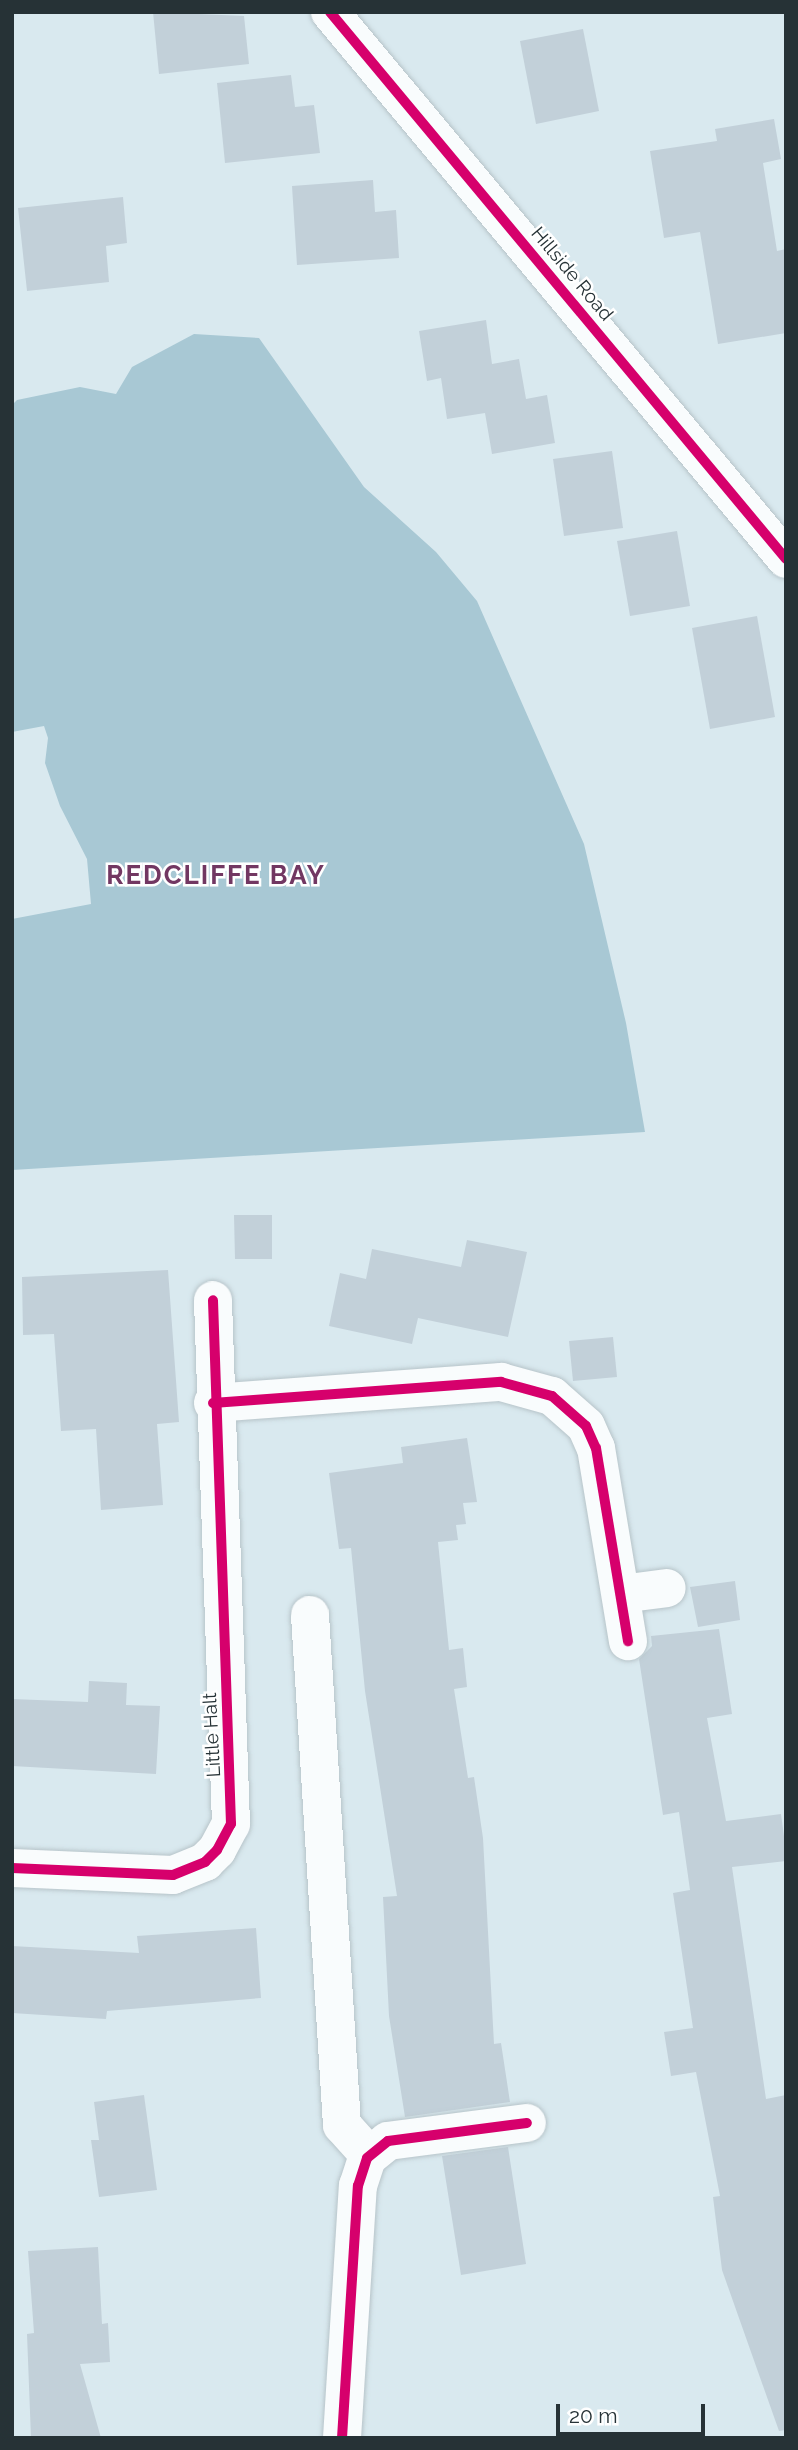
<!DOCTYPE html>
<html>
<head>
<meta charset="utf-8">
<style>
	body { margin:0 }
	#map { position:relative; width:798px; height:2450px; overflow:hidden; background:#d9e9ef; font-family:Raleway,sans-serif }
	div>[style] { position:absolute }
	.forest>* { inset:0; background:#a8c8d4 }
	.building>* { inset:0; background:#c2d0d9 }
	.roads { filter:drop-shadow(0 0 2px #b7c4c9) drop-shadow(0 0 2px #b7c4c9) }
	.minor>* { height:38px; margin:-19px; padding:0 19px; transform-origin:19px; border-radius:19px; background:#f9fcfd }
	.cycleway>* { height:10px; margin:-5px; padding:0 5px; transform-origin:5px; border-radius:5px; background:#d6006c }
	span { translate:-50% -50%; white-space:nowrap; text-align:center; line-height:1.15; -webkit-text-stroke:5px #fff; paint-order:stroke }
	.street-label { font-size:19px; color:#263236 }
	.district-label { font-size:26px; color:#723762; font-weight:700; letter-spacing:2px }
	.frame { position:absolute; inset:0; border:14px solid #263236; pointer-events:none }
	.scale { position:absolute; left:556px; top:2404px; width:149px; height:32px; box-sizing:border-box; border:4px solid #263236; border-top:0; padding-left:9px; font-size:21px; line-height:24px; white-space:nowrap; color:#263236; -webkit-text-stroke:5px #fff; paint-order:stroke }
</style>
</head>
<body>
<div id="map">
	<div class="forest">
		<div style="clip-path:polygon(194px 334px,259px 338px,364px 487px,436px 552px,477px 601px,584px 844px,626px 1023px,645px 1132px,12px 1170px,12px 919px,91px 904px,87px 859px,60px 806px,45px 763px,48px 738px,44px 726px,12px 732px,12px 405px,17px 400px,80px 387px,116px 394px,132px 367px)"></div>
	</div>
	<div class="building">
		<div style="clip-path:polygon(153px 12px,244px 16px,249px 64px,159px 74px)"></div>
		<div style="clip-path:polygon(583px 29px,599px 111px,536px 124px,520px 41px)"></div>
		<div style="clip-path:polygon(291px 75px,295px 107px,314px 105px,320px 153px,225px 163px,217px 83px)"></div>
		<div style="clip-path:polygon(774px 119px,781px 159px,763px 163px,777px 251px,786px 249px,786px 333px,718px 344px,700px 232px,664px 238px,650px 151px,717px 141px,715px 129px)"></div>
		<div style="clip-path:polygon(373px 180px,375px 212px,396px 210px,399px 258px,297px 265px,292px 186px)"></div>
		<div style="clip-path:polygon(123px 197px,127px 243px,106px 246px,109px 282px,27px 291px,18px 208px)"></div>
		<div style="clip-path:polygon(486px 320px,492px 364px,519px 359px,526px 399px,547px 395px,555px 443px,492px 454px,485px 413px,447px 419px,441px 378px,427px 381px,419px 331px)"></div>
		<div style="clip-path:polygon(612px 451px,623px 528px,564px 536px,553px 459px)"></div>
		<div style="clip-path:polygon(677px 531px,690px 606px,630px 616px,617px 541px)"></div>
		<div style="clip-path:polygon(757px 616px,775px 717px,710px 729px,692px 628px)"></div>
		<div style="clip-path:polygon(234px 1215px,272px 1215px,272px 1259px,235px 1259px)"></div>
		<div style="clip-path:polygon(467px 1240px,527px 1252px,508px 1337px,418px 1318px,412px 1344px,329px 1326px,340px 1273px,366px 1279px,372px 1249px,461px 1267px)"></div>
		<div style="clip-path:polygon(168px 1270px,179px 1422px,157px 1424px,163px 1505px,101px 1510px,96px 1429px,61px 1431px,54px 1334px,23px 1335px,22px 1277px)"></div>
		<div style="clip-path:polygon(613px 1337px,617px 1377px,573px 1381px,569px 1341px)"></div>
		<div style="clip-path:polygon(467px 1438px,477px 1502px,463px 1503px,466px 1524px,456px 1525px,458px 1540px,438px 1542px,449px 1650px,463px 1648px,467px 1687px,454px 1689px,468px 1778px,474px 1777px,483px 1838px,494px 2044px,501px 2043px,510px 2102px,405px 2117px,389px 2016px,383px 1897px,397px 1896px,365px 1691px,351px 1548px,339px 1549px,329px 1473px,403px 1463px,401px 1447px)"></div>
		<div style="clip-path:polygon(735px 1581px,740px 1620px,698px 1627px,690px 1587px)"></div>
		<div style="clip-path:polygon(719px 1629px,732px 1714px,707px 1718px,726px 1821px,781px 1814px,786px 1851px,786px 1861px,732px 1867px,766px 2099px,786px 2095px,786px 2430px,779px 2431px,722px 2270px,713px 2197px,720px 2196px,696px 2072px,671px 2076px,664px 2032px,693px 2028px,673px 1893px,690px 1890px,679px 1812px,663px 1815px,639px 1659px,652px 1646px,651px 1636px)"></div>
		<div style="clip-path:polygon(89px 1681px,127px 1683px,126px 1705px,160px 1706px,156px 1774px,12px 1766px,12px 1699px,88px 1702px)"></div>
		<div style="clip-path:polygon(256px 1928px,261px 1998px,107px 2011px,106px 2019px,12px 2013px,12px 1946px,139px 1953px,137px 1936px)"></div>
		<div style="clip-path:polygon(144px 2095px,157px 2190px,99px 2197px,91px 2140px,99px 2140px,94px 2102px)"></div>
		<div style="clip-path:polygon(508px 2147px,526px 2264px,461px 2275px,442px 2156px)"></div>
		<div style="clip-path:polygon(98px 2247px,102px 2324px,108px 2323px,110px 2362px,80px 2364px,101px 2438px,31px 2438px,27px 2334px,34px 2333px,28px 2251px)"></div>
	</div>
	<div class="roads">
		<div class="minor">
			<div style="left:330px;top:12px;width:712px;rotate:50.18deg"></div>
			<div style="left:213px;top:1403px;width:289px;rotate:-4.2deg"></div>
			<div style="left:501px;top:1382px;width:53px;rotate:15.4deg"></div>
			<div style="left:552px;top:1396px;width:45px;rotate:41.4deg"></div>
			<div style="left:586px;top:1426px;width:24px;rotate:66deg"></div>
			<div style="left:596px;top:1448px;width:196px;rotate:80.6deg"></div>
			<div style="left:621px;top:1594px;width:46px;rotate:-7.4deg"></div>
			<div style="left:310px;top:1615px;width:511px;rotate:86.41deg"></div>
			<div style="left:342px;top:2125px;width:40px;rotate:48deg"></div>
			<div style="left:12px;top:1868px;width:161px;rotate:2.5deg"></div>
			<div style="left:173px;top:1875px;width:35px;rotate:-22deg"></div>
			<div style="left:205px;top:1862px;width:17px;rotate:-45deg"></div>
			<div style="left:217px;top:1850px;width:30px;rotate:-62deg"></div>
			<div style="left:231px;top:1824px;width:524px;rotate:-91.97deg"></div>
			<div style="left:342px;top:2438px;width:253px;rotate:-86.4deg"></div>
			<div style="left:358px;top:2186px;width:29px;rotate:-72deg"></div>
			<div style="left:367px;top:2158px;width:27px;rotate:-39deg"></div>
			<div style="left:388px;top:2141px;width:140px;rotate:-7.4deg"></div>
		</div>
	</div>
	<div class="cycleway">
		<div style="left:330px;top:12px;width:712px;rotate:50.18deg"></div>
		<div style="left:213px;top:1403px;width:289px;rotate:-4.2deg"></div>
		<div style="left:501px;top:1382px;width:53px;rotate:15.4deg"></div>
		<div style="left:552px;top:1396px;width:45px;rotate:41.4deg"></div>
		<div style="left:586px;top:1426px;width:24px;rotate:66deg"></div>
		<div style="left:596px;top:1448px;width:196px;rotate:80.6deg"></div>
		<div style="left:12px;top:1868px;width:161px;rotate:2.5deg"></div>
		<div style="left:173px;top:1875px;width:35px;rotate:-22deg"></div>
		<div style="left:205px;top:1862px;width:17px;rotate:-45deg"></div>
		<div style="left:217px;top:1850px;width:30px;rotate:-62deg"></div>
		<div style="left:231px;top:1824px;width:524px;rotate:-91.97deg"></div>
		<div style="left:342px;top:2438px;width:253px;rotate:-86.4deg"></div>
		<div style="left:358px;top:2186px;width:29px;rotate:-72deg"></div>
		<div style="left:367px;top:2158px;width:27px;rotate:-39deg"></div>
		<div style="left:388px;top:2141px;width:140px;rotate:-7.4deg"></div>
	</div>
	<div class="street-label">
		<span style="left:572px;top:274px;rotate:50deg">Hillside Road</span>
		<span style="left:212px;top:1735px;rotate:-93deg">Little Halt</span>
	</div>
	<div class="district-label">
		<span style="left:216px;top:876px">REDCLIFFE BAY</span>
	</div>
	<div class="frame"></div>
	<div class="scale">20 m</div>
</div>
</body>
</html>
